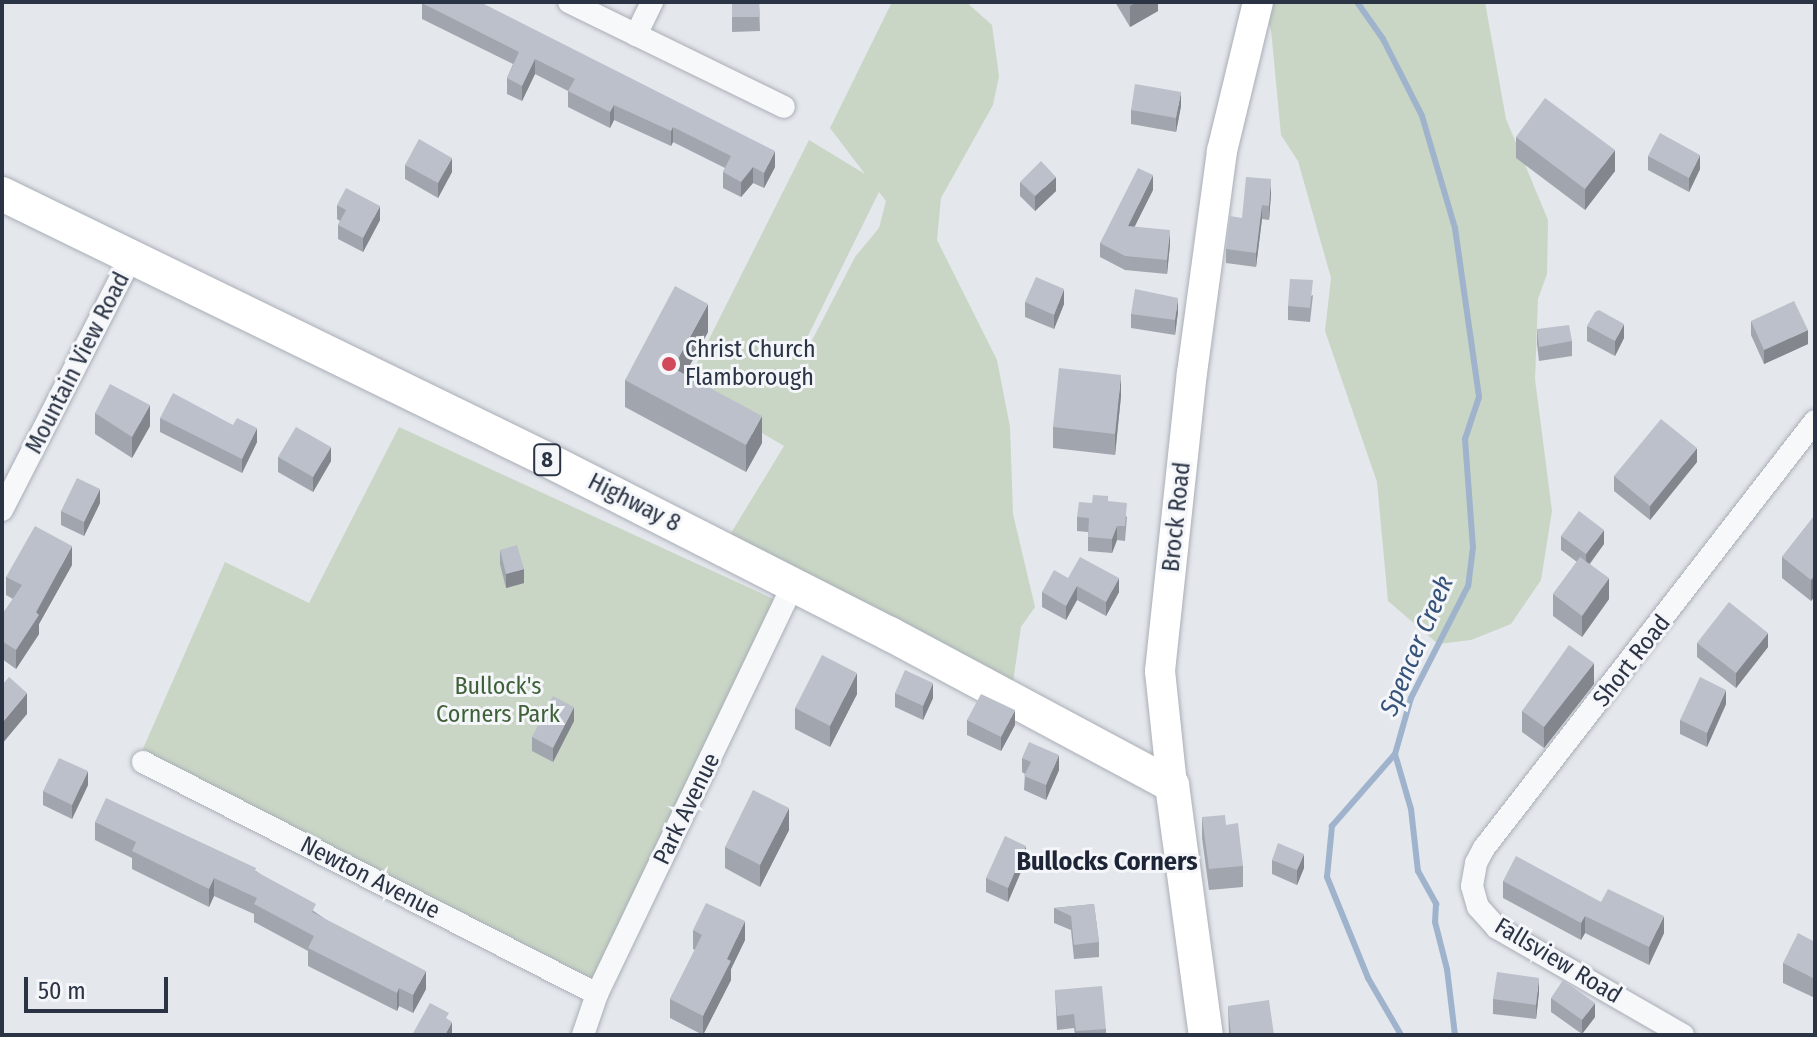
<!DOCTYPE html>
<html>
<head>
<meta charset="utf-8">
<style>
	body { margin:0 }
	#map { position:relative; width:1817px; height:1037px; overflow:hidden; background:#e4e7ec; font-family:"Fira Sans Condensed",sans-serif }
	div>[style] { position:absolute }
	.green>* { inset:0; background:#c9d6c5 }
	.stream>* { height:6px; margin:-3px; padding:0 3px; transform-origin:3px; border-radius:3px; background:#9fb4cc }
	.roads { filter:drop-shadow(0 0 2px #a9aeb7) drop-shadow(0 0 2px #a9aeb7) }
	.street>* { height:22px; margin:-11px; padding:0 11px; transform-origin:11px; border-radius:11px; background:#f7f8fa }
	.secondary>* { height:30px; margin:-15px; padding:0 15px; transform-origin:15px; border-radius:15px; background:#fff }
	.primary>* { height:34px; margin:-17px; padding:0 17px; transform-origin:17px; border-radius:17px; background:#fff }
	.wall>* { inset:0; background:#a1a5ae }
	.shaded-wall>* { inset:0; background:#83868d }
	.building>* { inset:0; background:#bbc0ca }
	.dots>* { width:22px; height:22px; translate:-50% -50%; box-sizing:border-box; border:4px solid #f4f6f9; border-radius:50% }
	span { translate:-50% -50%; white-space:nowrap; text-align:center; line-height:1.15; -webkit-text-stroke:6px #f4f6f9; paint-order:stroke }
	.shield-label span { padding:2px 6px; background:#f4f6f9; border:2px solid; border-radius:6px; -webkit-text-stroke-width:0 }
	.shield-label { font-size:22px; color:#2b3445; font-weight:700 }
	.poi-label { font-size:24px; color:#2b3445 }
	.left { translate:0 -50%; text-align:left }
	.street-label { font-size:24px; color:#2b3445 }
	.park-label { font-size:24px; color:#3f6138 }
	.water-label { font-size:26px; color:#34527a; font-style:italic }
	.neighbourhood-label { font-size:26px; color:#1d2536; font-weight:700 }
	.frame { position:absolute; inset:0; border:4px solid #2b3445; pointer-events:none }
	.scale { position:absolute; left:24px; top:977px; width:144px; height:36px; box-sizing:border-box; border:4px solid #2b3445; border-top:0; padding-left:10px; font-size:24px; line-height:28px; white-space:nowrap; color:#2b3445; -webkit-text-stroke:6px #f4f6f9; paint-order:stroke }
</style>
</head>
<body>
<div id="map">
	<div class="green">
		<div style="clip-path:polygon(evenodd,892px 2px,966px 2px,992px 25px,999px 76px,993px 105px,941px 198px,937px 240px,997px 360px,1010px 427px,1013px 514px,1035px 607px,1021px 627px,1013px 682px,728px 538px,784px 446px,685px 387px,809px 140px,865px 174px,830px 128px,892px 2px,879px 192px,886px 201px,879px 228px,855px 257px,806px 352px,802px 348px,879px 192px)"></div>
		<div style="clip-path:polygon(1262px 2px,1485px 2px,1506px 119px,1548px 220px,1547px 274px,1538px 299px,1535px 379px,1552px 511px,1541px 580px,1511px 624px,1471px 640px,1438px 644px,1388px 601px,1377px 482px,1325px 331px,1331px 278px,1298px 161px,1281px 135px,1271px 30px)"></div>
		<div style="clip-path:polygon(399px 427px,778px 601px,594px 982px,142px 751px,225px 562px,309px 603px)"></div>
	</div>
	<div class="stream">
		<div style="left:1357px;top:2px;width:45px;rotate:54.9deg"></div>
		<div style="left:1383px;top:39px;width:86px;rotate:63.1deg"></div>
		<div style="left:1422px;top:116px;width:117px;rotate:73.6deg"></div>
		<div style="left:1455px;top:228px;width:171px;rotate:81.9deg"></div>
		<div style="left:1479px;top:397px;width:44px;rotate:108.4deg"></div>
		<div style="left:1465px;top:439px;width:108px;rotate:85.8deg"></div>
		<div style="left:1473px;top:547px;width:39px;rotate:97deg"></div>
		<div style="left:1468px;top:586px;width:126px;rotate:117deg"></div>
		<div style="left:1411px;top:698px;width:58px;rotate:105.9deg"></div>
		<div style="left:1395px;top:754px;width:57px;rotate:73.8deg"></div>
		<div style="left:1411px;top:809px;width:62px;rotate:83.6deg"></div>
		<div style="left:1418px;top:871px;width:38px;rotate:61deg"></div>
		<div style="left:1436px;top:904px;width:18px;rotate:93deg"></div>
		<div style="left:1435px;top:922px;width:49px;rotate:75.7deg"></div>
		<div style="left:1447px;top:969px;width:66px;rotate:83.1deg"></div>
		<div style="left:1395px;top:754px;width:96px;rotate:131.2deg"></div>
		<div style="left:1332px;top:826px;width:51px;rotate:95.6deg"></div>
		<div style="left:1327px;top:877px;width:109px;rotate:67.9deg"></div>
		<div style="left:1368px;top:978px;width:66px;rotate:59.9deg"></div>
	</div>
	<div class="roads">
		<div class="street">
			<div style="left:569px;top:2px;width:239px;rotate:26deg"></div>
			<div style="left:636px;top:35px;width:37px;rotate:-64deg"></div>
			<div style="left:2px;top:510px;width:283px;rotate:-62.9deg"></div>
			<div style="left:143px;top:762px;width:510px;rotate:27.07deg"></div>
			<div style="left:583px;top:1035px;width:43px;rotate:-71.1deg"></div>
			<div style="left:597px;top:994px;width:454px;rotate:-64.4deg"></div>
			<div style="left:1683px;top:1035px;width:215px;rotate:-150.1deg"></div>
			<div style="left:1497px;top:928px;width:28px;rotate:-132deg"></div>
			<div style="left:1478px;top:907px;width:22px;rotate:-106deg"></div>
			<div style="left:1472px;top:886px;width:23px;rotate:-80deg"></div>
			<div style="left:1476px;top:863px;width:17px;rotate:-62deg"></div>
			<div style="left:1484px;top:848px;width:540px;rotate:-52.22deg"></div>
		</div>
		<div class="secondary">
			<div style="left:1172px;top:785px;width:115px;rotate:-96deg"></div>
			<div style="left:1160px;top:671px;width:300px;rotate:-83.9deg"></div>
			<div style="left:1192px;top:373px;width:224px;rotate:-82.3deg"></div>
			<div style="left:1222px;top:151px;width:153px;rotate:-76.4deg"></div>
		</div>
		<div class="primary">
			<div style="left:2px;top:194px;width:605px;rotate:25.97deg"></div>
			<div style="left:546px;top:459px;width:386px;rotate:27deg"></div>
			<div style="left:890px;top:634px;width:320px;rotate:28.2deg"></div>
			<div style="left:1172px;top:785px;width:252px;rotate:82.3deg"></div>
		</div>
	</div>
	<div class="wall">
		<div style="clip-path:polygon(732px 2px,759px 2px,760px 31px,732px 32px)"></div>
		<div style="clip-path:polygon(1115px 2px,1158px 2px,1158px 11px,1130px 27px)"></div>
		<div style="clip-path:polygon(422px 3px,775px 167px,764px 188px,753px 183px,741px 197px,723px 188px,723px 172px,725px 168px,673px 142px,671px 146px,614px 120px,610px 128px,568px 107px,568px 91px,535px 74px,522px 101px,507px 94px,507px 78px,513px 64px,422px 19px)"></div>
		<div style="clip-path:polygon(1181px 106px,1176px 132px,1131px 124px,1131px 110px)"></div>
		<div style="clip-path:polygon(1516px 137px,1615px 171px,1585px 210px,1516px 158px)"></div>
		<div style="clip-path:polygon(1648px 156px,1700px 169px,1689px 192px,1648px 170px)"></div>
		<div style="clip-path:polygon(405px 165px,452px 172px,438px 198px,405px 179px)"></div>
		<div style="clip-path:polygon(1020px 182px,1056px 191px,1035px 211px,1020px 196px)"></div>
		<div style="clip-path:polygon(1153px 190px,1134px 227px,1170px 244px,1167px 274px,1125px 270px,1100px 257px,1100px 243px)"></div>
		<div style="clip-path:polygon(1271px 194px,1269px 220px,1262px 219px,1256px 267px,1226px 263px,1226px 249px,1242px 218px)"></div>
		<div style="clip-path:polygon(337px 205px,380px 220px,363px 252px,338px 239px,338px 225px,340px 221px,337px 219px)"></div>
		<div style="clip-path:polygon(1313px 295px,1310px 322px,1288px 320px,1288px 306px)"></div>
		<div style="clip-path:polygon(1025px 302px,1064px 304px,1054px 329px,1025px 317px)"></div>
		<div style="clip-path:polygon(1178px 312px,1175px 335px,1131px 328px,1131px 314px)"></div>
		<div style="clip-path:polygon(1751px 321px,1808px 344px,1764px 364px,1751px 335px)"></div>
		<div style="clip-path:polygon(1587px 326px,1624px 338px,1615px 356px,1587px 341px)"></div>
		<div style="clip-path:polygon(1537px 329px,1572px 341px,1572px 356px,1539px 361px,1537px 344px)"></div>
		<div style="clip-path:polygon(708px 332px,685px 374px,762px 443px,746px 472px,625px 407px,625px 380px)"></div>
		<div style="clip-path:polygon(1121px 396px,1115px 455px,1053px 448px,1053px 427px)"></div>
		<div style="clip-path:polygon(95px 413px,150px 426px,132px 458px,95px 434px)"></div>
		<div style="clip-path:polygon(160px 418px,257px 442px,242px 473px,160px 432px)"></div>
		<div style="clip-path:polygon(278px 457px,331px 461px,313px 492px,278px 472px)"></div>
		<div style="clip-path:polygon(1697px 462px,1650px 520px,1614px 491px,1614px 476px)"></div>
		<div style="clip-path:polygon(1108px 501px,1127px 517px,1125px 541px,1117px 540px,1112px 553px,1088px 551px,1088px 532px,1077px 531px,1077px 517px,1092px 503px)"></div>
		<div style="clip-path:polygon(100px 503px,84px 536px,61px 525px,61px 511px)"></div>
		<div style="clip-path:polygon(1815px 515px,1815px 596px,1811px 601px,1782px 578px,1782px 557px)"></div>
		<div style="clip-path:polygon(1561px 536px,1604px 544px,1590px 564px,1609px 599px,1582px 637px,1553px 616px,1553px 594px,1577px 562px,1561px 550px)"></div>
		<div style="clip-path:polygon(500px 550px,524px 583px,506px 588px,500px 564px)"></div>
		<div style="clip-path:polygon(72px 565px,39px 624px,39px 634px,16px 669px,2px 659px,2px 615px,13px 599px,6px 595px,6px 577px)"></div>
		<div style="clip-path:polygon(1068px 578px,1119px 592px,1106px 616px,1077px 600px,1066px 620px,1042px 607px,1042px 592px)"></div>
		<div style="clip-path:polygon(1697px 643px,1768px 647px,1736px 688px,1697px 657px)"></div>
		<div style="clip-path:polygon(1594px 684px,1544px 748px,1522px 732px,1522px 711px)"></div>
		<div style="clip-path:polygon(895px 693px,933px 698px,923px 720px,895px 707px)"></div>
		<div style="clip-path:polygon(857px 694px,830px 747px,795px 729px,795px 708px)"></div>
		<div style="clip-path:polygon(1726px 704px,1707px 747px,1680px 734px,1680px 720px)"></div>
		<div style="clip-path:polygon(967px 720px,1015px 725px,1001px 751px,967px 735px)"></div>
		<div style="clip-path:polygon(574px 721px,553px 762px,532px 751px,532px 737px)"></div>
		<div style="clip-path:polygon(1022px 758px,1059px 770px,1046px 800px,1024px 790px,1025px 774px,1022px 772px)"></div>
		<div style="clip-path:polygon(88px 785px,72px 819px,43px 805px,43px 791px)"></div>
		<div style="clip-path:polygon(1202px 817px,1226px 825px,1243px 866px,1243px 887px,1209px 890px,1202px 838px)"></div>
		<div style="clip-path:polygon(95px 822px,256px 871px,426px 989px,413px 1013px,399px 1006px,397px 1011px,308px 966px,308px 951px,254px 922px,254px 914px,214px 896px,209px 907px,132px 869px,132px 858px,95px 840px)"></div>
		<div style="clip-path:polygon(789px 830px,760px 887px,725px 868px,725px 847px)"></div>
		<div style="clip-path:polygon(1026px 860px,1008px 902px,986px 892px,986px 878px)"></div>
		<div style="clip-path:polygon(1272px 860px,1304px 868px,1297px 885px,1272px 874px)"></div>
		<div style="clip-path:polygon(1503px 881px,1601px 902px,1664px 933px,1649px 965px,1585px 933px,1581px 940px,1503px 898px)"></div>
		<div style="clip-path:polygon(1094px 904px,1099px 942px,1099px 957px,1074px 959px,1071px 930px,1054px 923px,1054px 908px)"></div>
		<div style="clip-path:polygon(693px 930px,745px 940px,731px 969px,731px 980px,703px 1035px,670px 1018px,670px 999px,695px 950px,693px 949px)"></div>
		<div style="clip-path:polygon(1815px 942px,1815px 998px,1783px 983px,1783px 963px)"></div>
		<div style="clip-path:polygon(1055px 990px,1106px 1029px,1106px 1035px,1075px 1035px,1074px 1028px,1057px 1030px)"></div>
		<div style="clip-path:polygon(1539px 992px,1536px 1019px,1493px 1014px,1493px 999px)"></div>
		<div style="clip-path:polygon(1551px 998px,1595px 1017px,1582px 1034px,1551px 1012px)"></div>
		<div style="clip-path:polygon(1228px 1006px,1274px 1035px,1229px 1035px)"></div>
	</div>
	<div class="shaded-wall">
		<div style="clip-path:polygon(1137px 2px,1158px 2px,1158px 11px,1130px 27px,1130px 6px)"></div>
		<div style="clip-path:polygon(535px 59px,535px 74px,522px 101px,522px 86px)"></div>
		<div style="clip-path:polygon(1181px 92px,1181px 106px,1176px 132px,1176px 118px)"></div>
		<div style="clip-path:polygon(614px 105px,614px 120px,610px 128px,610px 112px)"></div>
		<div style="clip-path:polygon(673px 127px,673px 142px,671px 146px,671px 131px)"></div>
		<div style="clip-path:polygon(1615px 150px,1615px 171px,1585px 210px,1585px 189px)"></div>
		<div style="clip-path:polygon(775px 151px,775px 167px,764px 188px,764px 173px)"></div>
		<div style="clip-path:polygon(1700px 155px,1700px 169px,1689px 192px,1689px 178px)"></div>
		<div style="clip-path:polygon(452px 158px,452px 172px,438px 198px,438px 183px)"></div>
		<div style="clip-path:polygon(753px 167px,753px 183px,741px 197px,741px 182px)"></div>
		<div style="clip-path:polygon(1153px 175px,1153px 190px,1128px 240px,1128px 226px)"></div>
		<div style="clip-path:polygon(1056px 177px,1056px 191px,1035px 211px,1035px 196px)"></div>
		<div style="clip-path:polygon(1271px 179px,1271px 194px,1269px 220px,1269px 206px)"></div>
		<div style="clip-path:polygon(1262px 205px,1262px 219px,1256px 267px,1256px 253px)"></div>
		<div style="clip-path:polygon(380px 206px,380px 220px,363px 252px,363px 238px)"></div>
		<div style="clip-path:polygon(1170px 230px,1170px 244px,1167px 274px,1167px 260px)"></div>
		<div style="clip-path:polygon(1064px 289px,1064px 304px,1054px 329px,1054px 315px)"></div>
		<div style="clip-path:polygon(1178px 298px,1178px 312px,1175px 335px,1175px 320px)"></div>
		<div style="clip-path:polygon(708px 304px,708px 332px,673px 396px,673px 368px)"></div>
		<div style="clip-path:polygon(1624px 324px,1624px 338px,1615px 356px,1615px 341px)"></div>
		<div style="clip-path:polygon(1808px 330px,1808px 344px,1764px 364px,1764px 350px)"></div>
		<div style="clip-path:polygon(1121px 375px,1121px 396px,1115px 455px,1115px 434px)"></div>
		<div style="clip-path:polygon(150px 405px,150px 426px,132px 458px,132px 437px)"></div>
		<div style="clip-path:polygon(762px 416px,762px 443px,746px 472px,746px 445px)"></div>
		<div style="clip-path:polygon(257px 428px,257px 442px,242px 473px,242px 459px)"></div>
		<div style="clip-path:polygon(331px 447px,331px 461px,313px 492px,313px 477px)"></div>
		<div style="clip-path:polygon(1697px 448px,1697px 462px,1650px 520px,1650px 506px)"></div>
		<div style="clip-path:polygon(100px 489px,100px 503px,84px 536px,84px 522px)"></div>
		<div style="clip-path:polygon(1117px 526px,1117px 540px,1112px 553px,1112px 539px)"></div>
		<div style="clip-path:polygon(1604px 530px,1604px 544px,1586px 568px,1586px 554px)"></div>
		<div style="clip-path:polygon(72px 546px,72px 565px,39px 624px,39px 634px,16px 669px,16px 650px)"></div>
		<div style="clip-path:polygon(524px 569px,524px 583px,506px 588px,506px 574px)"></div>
		<div style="clip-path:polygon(1815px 575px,1815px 596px,1811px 601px,1811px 580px)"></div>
		<div style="clip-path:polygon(1119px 578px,1119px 592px,1106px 616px,1106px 602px)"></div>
		<div style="clip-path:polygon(1609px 578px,1609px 599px,1582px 637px,1582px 616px)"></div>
		<div style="clip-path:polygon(1077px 586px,1077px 600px,1066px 620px,1066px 606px)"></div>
		<div style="clip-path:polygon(1768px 633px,1768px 647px,1736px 688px,1736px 673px)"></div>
		<div style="clip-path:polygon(1594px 663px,1594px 684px,1544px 748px,1544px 727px)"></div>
		<div style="clip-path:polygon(857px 673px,857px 694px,830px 747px,830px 726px)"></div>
		<div style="clip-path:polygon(933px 683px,933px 698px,923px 720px,923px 706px)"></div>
		<div style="clip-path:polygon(1726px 690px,1726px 704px,1707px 747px,1707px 733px)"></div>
		<div style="clip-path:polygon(27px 693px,27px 714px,2px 744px,2px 723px)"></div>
		<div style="clip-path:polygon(574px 707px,574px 721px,553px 762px,553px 748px)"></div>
		<div style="clip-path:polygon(1015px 710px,1015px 725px,1001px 751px,1001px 737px)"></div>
		<div style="clip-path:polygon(1059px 755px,1059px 770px,1046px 800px,1046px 785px)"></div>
		<div style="clip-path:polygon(88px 771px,88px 785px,72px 819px,72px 805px)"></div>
		<div style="clip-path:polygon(789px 808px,789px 830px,760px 887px,760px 865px)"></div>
		<div style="clip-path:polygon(1026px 846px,1026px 860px,1008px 902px,1008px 888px)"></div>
		<div style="clip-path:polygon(1304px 854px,1304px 868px,1297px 885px,1297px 870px)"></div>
		<div style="clip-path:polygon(214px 878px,214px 896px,209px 907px,209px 889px)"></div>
		<div style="clip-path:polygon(1585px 916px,1585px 933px,1581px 940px,1581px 923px)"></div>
		<div style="clip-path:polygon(1664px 916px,1664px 933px,1649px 965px,1649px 947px)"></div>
		<div style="clip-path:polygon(745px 921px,745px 940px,731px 969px,731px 980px,703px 1035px,703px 1016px,727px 959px)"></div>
		<div style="clip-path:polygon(426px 971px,426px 989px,413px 1013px,413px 995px)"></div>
		<div style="clip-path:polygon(1539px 978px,1539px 992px,1536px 1019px,1536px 1005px)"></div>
		<div style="clip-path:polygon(399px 988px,399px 1006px,397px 1011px,397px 993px)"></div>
		<div style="clip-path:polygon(1595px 1003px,1595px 1017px,1582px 1034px,1582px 1020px)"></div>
		<div style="clip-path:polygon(452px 1022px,452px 1035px,445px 1035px)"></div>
	</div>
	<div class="building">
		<div style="clip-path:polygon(422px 2px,480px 2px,775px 151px,764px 173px,753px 167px,741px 182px,723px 172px,731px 156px,673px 127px,671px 131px,614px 105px,610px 112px,568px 91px,575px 79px,535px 59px,522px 86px,507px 78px,519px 52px,422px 3px)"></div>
		<div style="clip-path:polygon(732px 2px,759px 2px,760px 17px,732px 17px)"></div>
		<div style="clip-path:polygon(1135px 84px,1181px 92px,1176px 118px,1131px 110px)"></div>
		<div style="clip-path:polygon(1545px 98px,1615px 150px,1585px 189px,1516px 137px)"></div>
		<div style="clip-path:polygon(1660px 133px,1700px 155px,1689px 178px,1648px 156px)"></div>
		<div style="clip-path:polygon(419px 139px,452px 158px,438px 183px,405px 165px)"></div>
		<div style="clip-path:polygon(1041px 161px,1056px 177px,1035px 196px,1020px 182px)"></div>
		<div style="clip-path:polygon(1138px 168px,1153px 175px,1128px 226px,1170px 230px,1167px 260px,1125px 256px,1100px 243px)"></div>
		<div style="clip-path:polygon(1246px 177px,1271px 179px,1269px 206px,1262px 205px,1256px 253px,1226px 249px,1230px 216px,1242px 218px)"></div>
		<div style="clip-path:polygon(346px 188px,380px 206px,363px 238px,338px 225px,346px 210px,337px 205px)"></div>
		<div style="clip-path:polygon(1036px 277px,1064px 289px,1054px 315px,1025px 302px)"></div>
		<div style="clip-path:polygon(1290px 279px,1313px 280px,1310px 308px,1288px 306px)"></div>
		<div style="clip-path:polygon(675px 286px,708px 304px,673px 368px,762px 416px,746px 445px,625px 380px)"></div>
		<div style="clip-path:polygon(1135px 289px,1178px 298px,1175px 320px,1131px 314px)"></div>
		<div style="clip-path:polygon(1794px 301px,1808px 330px,1764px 350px,1751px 321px)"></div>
		<div style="clip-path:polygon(1599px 310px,1624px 324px,1615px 341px,1587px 326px,1595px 312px)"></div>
		<div style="clip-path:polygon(1569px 325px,1572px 341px,1539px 347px,1537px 329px)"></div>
		<div style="clip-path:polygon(1059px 368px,1121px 375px,1115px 434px,1053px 427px)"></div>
		<div style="clip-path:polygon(110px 384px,150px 405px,132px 437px,95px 413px)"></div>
		<div style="clip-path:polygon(173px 393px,233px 425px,237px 418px,257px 428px,242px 459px,160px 418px)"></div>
		<div style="clip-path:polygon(1661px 419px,1697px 448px,1650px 506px,1614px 476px)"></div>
		<div style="clip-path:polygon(296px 427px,331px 447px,313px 477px,278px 457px)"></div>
		<div style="clip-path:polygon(77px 478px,100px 489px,84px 522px,61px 511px)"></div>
		<div style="clip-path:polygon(1093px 495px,1108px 496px,1108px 501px,1127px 503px,1125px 526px,1117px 526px,1112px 539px,1088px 537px,1089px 518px,1077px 517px,1079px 502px,1092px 503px)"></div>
		<div style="clip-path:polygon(1579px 511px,1604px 530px,1586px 554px,1561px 536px)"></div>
		<div style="clip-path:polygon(1815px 515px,1815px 575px,1811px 580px,1782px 557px)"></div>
		<div style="clip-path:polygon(35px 526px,72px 546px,36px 612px,39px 615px,16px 650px,2px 641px,2px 615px,22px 585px,6px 577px)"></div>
		<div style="clip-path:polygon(517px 545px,524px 569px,506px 574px,500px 550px)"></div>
		<div style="clip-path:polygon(1080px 557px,1119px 578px,1106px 602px,1077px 586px,1066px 606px,1042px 592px,1054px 570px,1068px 578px)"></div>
		<div style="clip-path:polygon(1580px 557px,1609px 578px,1582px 616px,1553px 594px)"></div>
		<div style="clip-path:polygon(1729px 602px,1768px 633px,1736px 673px,1697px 643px)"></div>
		<div style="clip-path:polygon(1569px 645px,1594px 663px,1544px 727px,1522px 711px)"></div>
		<div style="clip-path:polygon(822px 655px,857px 673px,830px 726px,795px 708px)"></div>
		<div style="clip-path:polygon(905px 670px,933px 683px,923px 706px,895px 693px)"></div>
		<div style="clip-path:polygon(9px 677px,27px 693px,2px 723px,2px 685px)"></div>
		<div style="clip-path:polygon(1700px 677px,1726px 690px,1707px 733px,1680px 720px)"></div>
		<div style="clip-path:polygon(981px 694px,1015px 710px,1001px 737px,967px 720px)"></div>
		<div style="clip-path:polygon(553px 696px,574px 707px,553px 748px,532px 737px)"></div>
		<div style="clip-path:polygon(1029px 742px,1059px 755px,1046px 785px,1024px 776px,1031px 762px,1022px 758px)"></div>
		<div style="clip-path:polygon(59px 758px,88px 771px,72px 805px,43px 791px)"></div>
		<div style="clip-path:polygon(753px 790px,789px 808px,760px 865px,725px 847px)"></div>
		<div style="clip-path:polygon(106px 798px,256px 868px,255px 871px,316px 904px,312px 912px,426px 971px,413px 995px,399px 988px,397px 993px,308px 948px,314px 936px,254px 904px,257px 898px,214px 878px,209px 889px,132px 851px,136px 842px,95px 822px)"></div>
		<div style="clip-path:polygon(1225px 815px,1226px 825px,1238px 823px,1243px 866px,1209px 869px,1202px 817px)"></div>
		<div style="clip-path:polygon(1005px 836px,1026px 846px,1008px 888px,986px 878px)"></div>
		<div style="clip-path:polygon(1278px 843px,1304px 854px,1297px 870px,1272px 860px)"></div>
		<div style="clip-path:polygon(1516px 856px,1601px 902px,1608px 889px,1664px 916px,1649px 947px,1585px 916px,1581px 923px,1503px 881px)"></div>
		<div style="clip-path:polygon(706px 903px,745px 921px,727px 959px,731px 961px,703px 1016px,670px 999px,702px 935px,693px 930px)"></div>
		<div style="clip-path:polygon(1094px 904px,1099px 942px,1074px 945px,1071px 916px,1054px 908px)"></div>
		<div style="clip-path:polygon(1798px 933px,1815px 942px,1815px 979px,1783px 963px)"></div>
		<div style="clip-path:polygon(1497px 972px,1539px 978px,1536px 1005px,1493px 999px)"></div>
		<div style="clip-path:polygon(1563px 980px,1595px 1003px,1582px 1020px,1551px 998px)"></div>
		<div style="clip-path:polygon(1102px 986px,1106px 1029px,1076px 1031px,1074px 1014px,1057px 1016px,1055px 990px)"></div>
		<div style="clip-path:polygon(1269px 1000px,1274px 1035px,1231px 1035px,1228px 1006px)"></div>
		<div style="clip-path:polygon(430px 1003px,449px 1013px,446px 1018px,452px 1022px,445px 1035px,412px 1035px)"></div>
	</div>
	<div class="dots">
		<div style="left:669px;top:364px;background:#d1495b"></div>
	</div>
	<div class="shield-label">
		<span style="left:547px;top:460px">8</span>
	</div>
	<div class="poi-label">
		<span class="left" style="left:685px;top:364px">Christ Church<br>Flamborough</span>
	</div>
	<div class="street-label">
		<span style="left:78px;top:363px;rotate:-63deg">Mountain View Road</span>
		<span style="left:634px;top:503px;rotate:27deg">Highway 8</span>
		<span style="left:1177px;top:517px;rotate:-84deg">Brock Road</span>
		<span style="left:1632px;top:661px;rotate:-52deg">Short Road</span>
		<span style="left:687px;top:809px;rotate:-64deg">Park Avenue</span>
		<span style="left:370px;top:878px;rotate:27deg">Newton Avenue</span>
		<span style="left:1558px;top:961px;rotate:31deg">Fallsview Road</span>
	</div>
	<div class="park-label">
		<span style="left:498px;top:701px">Bullock's<br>Corners Park</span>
	</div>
	<div class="water-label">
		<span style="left:1417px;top:646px;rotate:-67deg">Spencer Creek</span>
	</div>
	<div class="neighbourhood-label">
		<span style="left:1107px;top:862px">Bullocks Corners</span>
	</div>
	<div class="frame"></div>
	<div class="scale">50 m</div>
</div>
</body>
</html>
